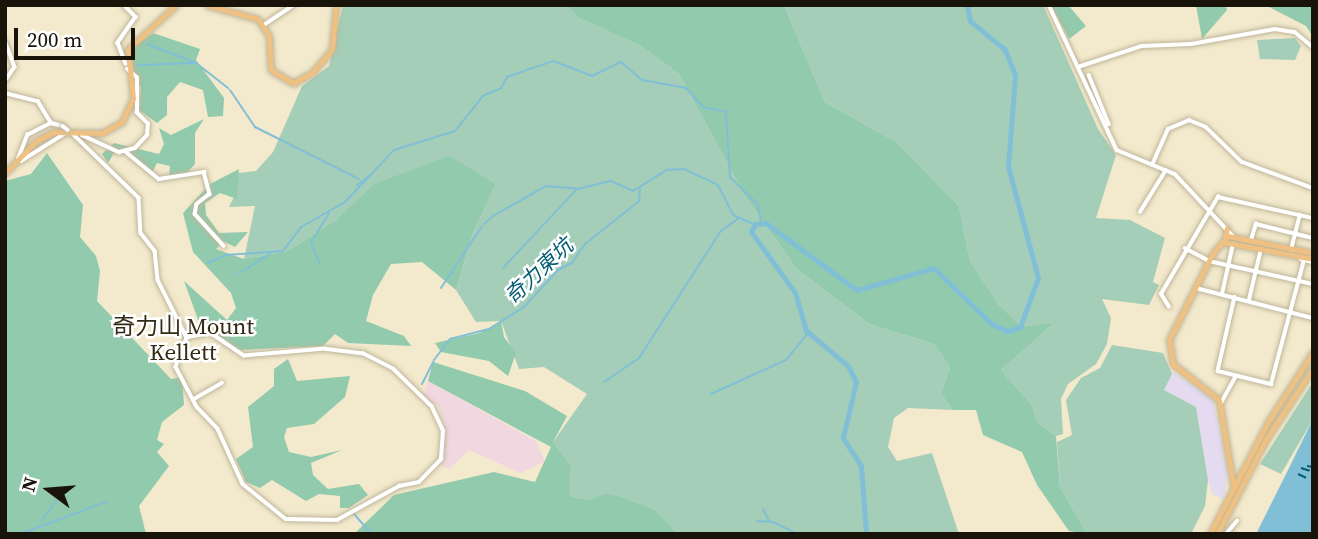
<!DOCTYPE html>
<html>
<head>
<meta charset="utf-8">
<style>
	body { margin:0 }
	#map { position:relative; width:1318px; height:539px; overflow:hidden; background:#f3e9cc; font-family:"Source Serif 4","Noto Sans TC",serif }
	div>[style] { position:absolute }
	.industrial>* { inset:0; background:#e4dbf0 }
	.medical>* { inset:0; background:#f1d8e0 }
	.green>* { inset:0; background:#a4ceb7 }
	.forest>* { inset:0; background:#91caac }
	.water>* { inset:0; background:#81bfd7 }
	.stream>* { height:2px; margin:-1px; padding:0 1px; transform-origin:1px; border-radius:1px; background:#81bfd7 }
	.canal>* { height:4.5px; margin:-2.25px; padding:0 2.25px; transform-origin:2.25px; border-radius:2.25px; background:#81bfd7 }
	.ferry>* { height:2px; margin-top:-1px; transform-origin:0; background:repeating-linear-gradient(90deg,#025c74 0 9px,transparent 0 16px) }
	.roads { filter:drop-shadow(0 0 2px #bfb69a) drop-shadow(0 0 2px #bfb69a) }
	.minor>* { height:3.5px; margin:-1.75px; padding:0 1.75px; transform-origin:1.75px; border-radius:1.75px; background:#fff }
	.major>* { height:5px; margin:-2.5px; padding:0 2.5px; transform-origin:2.5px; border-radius:2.5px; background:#eec183 }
	.bridges { filter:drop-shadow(0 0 2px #bfb69a) drop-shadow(0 0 2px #bfb69a) }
	.minor-bridge>* { height:3.5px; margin:-1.75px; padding:0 1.75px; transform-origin:1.75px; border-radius:1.75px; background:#fff }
	span { translate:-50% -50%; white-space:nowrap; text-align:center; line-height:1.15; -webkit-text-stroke:5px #fff; paint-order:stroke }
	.water-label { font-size:21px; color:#025c74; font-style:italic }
	.quarter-label { font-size:23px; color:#322a12 }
	.frame { position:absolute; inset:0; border:7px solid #18140a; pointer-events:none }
	.north { position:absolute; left:14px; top:455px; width:70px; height:70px; -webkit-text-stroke:5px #fff; paint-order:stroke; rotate:286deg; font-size:19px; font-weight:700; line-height:28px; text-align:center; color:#18140a }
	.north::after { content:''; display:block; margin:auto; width:24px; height:32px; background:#18140a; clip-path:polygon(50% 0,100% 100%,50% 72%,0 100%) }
	.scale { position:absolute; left:14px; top:28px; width:121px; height:32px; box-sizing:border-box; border:4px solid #18140a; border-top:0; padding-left:9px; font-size:21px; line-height:24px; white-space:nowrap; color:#18140a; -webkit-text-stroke:5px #fff; paint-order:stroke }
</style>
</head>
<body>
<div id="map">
	<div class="industrial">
		<div style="clip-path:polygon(1173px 372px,1213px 399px,1228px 472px,1224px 499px,1212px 494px,1208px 480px,1196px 407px,1164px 390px)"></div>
	</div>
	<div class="medical">
		<div style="clip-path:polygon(428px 381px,536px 441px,545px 461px,521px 473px,469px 450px,450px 469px,440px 465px,445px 427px,438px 405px,423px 398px)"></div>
	</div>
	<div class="green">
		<div style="clip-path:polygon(343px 5px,567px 5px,579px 18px,641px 46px,679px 74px,745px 196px,796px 268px,869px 324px,934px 344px,950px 367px,941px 394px,953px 410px,908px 408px,894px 418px,888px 447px,897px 461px,932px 453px,959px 534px,678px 534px,654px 509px,623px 497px,606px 493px,588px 500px,570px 496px,571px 465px,553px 442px,587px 394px,544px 367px,519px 369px,501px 321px,476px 322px,456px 290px,473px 233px,496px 184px,477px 173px,372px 185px,337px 219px,288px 251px,244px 259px,255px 206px,229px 207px,238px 189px,230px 174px,256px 171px,273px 152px,302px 86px,329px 66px)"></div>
		<div style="clip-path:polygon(784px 5px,1043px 5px,1098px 129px,1116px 155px,1096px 218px,1130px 220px,1165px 238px,1153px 282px,1159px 285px,1149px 305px,1102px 299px,1111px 318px,1107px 344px,1096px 364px,1068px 384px,1061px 399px,1063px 434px,1056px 436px,1037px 422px,1032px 405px,1001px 370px,1052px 325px,1021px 326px,999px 305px,970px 261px,959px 206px,896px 142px,825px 102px)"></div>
		<div style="clip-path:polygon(1295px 38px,1301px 46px,1295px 60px,1260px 59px,1257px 40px)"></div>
		<div style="clip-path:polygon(1112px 345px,1163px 353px,1172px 374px,1164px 390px,1196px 407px,1208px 480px,1205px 506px,1191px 534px,1087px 534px,1060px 487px,1057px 442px,1072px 435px,1066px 400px,1081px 378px,1100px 368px)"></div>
		<div style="clip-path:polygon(1313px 382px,1313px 419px,1281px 474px,1260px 464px)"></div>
	</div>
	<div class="forest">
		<div style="clip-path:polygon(567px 5px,784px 5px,825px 102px,896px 142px,959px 206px,970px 261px,999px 305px,1021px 326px,1053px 324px,1001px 370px,1032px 405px,1037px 422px,1056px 436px,1060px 487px,1087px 534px,1069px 531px,1037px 485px,1022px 452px,983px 435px,976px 410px,953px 410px,941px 394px,950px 367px,934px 344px,869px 324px,796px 268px,745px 196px,679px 74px,641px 46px,579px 18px)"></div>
		<div style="clip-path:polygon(1051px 5px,1068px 5px,1086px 26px,1069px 39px)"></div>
		<div style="clip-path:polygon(1196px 5px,1225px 5px,1227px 10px,1202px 39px)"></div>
		<div style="clip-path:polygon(1265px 5px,1313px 5px,1313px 37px,1306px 26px)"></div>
		<div style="clip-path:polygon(153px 33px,200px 49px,196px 60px,224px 98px,223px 116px,208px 117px,203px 90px,180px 82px,167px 97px,167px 115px,157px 123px,139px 110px,141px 87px,135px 80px,130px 50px)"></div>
		<div style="clip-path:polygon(204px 119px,195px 133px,195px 164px,187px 173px,169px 176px,170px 166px,157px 163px,153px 171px,126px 154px,114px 153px,108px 163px,102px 154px,114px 143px,159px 154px,164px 144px,159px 128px,171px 135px)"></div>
		<div style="clip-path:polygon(47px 153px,83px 205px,80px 237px,96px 256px,100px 271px,97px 301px,171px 379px,182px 377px,184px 405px,162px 422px,157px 440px,164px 444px,157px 452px,169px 466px,139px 506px,146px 534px,5px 534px,5px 181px,31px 174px)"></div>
		<div style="clip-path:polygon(449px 156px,496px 184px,473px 233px,456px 290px,422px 262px,391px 264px,373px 295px,366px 321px,404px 336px,411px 346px,348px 343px,335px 334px,323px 346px,240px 350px,200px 325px,184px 281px,227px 320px,236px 308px,231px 293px,193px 252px,183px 213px,210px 184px,239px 169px,237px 199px,220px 193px,205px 203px,206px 215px,219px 233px,248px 232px,235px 247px,223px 241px,216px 249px,244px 259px,288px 251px,337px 219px,372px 185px)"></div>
		<div style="clip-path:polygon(501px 321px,504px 337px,516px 353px,508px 376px,489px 361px,441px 352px,435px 343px,480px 333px)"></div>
		<div style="clip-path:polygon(288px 359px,297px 381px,350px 376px,345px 397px,314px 424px,287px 428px,284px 437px,289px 452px,311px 457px,342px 450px,311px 463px,313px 475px,328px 489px,359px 484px,368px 495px,349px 508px,340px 508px,340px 496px,319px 494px,306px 501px,272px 480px,260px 488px,246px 482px,236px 459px,253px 447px,248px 407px,274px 386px,274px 369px)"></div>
		<div style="clip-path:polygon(433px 362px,525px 391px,567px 416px,553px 442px,571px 465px,570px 496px,588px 500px,606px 493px,623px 497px,654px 509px,678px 534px,354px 534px,394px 495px,494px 472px,535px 482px,551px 447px,428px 381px)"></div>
	</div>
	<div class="water">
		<div style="clip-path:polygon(1313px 419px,1313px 534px,1256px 534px,1288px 470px)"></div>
	</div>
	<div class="stream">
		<div style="left:147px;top:44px;width:53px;rotate:21.2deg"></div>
		<div style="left:196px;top:63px;width:41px;rotate:38deg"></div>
		<div style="left:138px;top:65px;width:55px;rotate:-2.1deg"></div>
		<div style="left:230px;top:90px;width:45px;rotate:56deg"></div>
		<div style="left:255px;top:127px;width:116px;rotate:26.6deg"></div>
		<div style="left:357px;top:185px;width:17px;rotate:-36deg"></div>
		<div style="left:493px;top:216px;width:61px;rotate:-29.5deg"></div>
		<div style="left:546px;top:186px;width:32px;rotate:5deg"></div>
		<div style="left:578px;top:189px;width:34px;rotate:-14deg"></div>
		<div style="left:611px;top:181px;width:24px;rotate:24deg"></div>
		<div style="left:633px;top:191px;width:39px;rotate:-32deg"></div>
		<div style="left:666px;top:170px;width:18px;rotate:-3deg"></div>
		<div style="left:684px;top:169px;width:38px;rotate:25deg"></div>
		<div style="left:718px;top:185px;width:34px;rotate:63deg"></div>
		<div style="left:733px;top:215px;width:24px;rotate:24deg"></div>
		<div style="left:484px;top:224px;width:11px;rotate:-41deg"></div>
		<div style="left:225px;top:255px;width:58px;rotate:-3.9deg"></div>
		<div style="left:283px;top:251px;width:30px;rotate:-53deg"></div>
		<div style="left:301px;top:227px;width:51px;rotate:-29.6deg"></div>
		<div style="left:345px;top:202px;width:71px;rotate:-46.7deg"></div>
		<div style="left:394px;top:150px;width:64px;rotate:-17.3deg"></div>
		<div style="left:455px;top:131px;width:45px;rotate:-51.3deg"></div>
		<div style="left:483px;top:96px;width:20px;rotate:-24deg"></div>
		<div style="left:501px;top:88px;width:13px;rotate:-61deg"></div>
		<div style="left:507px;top:77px;width:49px;rotate:-19.2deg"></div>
		<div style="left:553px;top:61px;width:42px;rotate:21deg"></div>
		<div style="left:592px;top:76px;width:32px;rotate:-26deg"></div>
		<div style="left:621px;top:62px;width:28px;rotate:41deg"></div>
		<div style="left:642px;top:80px;width:45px;rotate:10.3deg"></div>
		<div style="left:686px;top:88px;width:25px;rotate:48deg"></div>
		<div style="left:703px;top:107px;width:24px;rotate:12deg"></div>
		<div style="left:726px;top:112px;width:65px;rotate:86.5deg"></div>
		<div style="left:730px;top:177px;width:40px;rotate:45deg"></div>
		<div style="left:758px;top:205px;width:17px;rotate:80deg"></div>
		<div style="left:208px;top:263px;width:17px;rotate:-25deg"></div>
		<div style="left:320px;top:264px;width:23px;rotate:-113deg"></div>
		<div style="left:311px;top:243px;width:35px;rotate:-59deg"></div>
		<div style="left:503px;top:268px;width:107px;rotate:-46.9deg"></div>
		<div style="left:241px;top:272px;width:34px;rotate:-32deg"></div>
		<div style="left:238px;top:274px;width:1px;rotate:-90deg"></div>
		<div style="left:441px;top:288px;width:74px;rotate:-56.5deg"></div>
		<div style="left:434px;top:360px;width:26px;rotate:-53deg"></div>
		<div style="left:450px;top:339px;width:40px;rotate:-14.4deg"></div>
		<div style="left:489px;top:329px;width:41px;rotate:-32.2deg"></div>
		<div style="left:524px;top:307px;width:50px;rotate:-47.4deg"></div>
		<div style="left:558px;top:270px;width:16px;rotate:-27deg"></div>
		<div style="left:572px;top:263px;width:23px;rotate:-56deg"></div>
		<div style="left:585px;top:244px;width:69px;rotate:-38.5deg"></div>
		<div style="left:639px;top:201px;width:12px;rotate:-85deg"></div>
		<div style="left:604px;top:382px;width:42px;rotate:-34.4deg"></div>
		<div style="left:639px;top:358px;width:151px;rotate:-57.2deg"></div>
		<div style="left:721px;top:231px;width:22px;rotate:-36deg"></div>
		<div style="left:422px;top:384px;width:25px;rotate:-63deg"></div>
		<div style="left:711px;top:394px;width:82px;rotate:-24.4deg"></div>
		<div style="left:786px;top:360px;width:35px;rotate:-51deg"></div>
		<div style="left:763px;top:509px;width:13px;rotate:63deg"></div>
		<div style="left:353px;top:513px;width:28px;rotate:48deg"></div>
		<div style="left:41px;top:521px;width:44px;rotate:-52.4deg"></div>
		<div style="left:757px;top:521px;width:16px;rotate:4deg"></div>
		<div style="left:773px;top:522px;width:28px;rotate:26deg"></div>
		<div style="left:20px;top:534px;width:92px;rotate:-20.4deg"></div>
	</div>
	<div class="canal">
		<div style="left:866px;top:534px;width:68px;rotate:-94.2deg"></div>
		<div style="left:861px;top:466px;width:33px;rotate:-123deg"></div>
		<div style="left:843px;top:438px;width:57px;rotate:-76.9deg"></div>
		<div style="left:856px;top:382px;width:18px;rotate:-117deg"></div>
		<div style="left:848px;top:366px;width:55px;rotate:-140.2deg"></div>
		<div style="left:806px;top:331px;width:40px;rotate:-106deg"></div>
		<div style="left:795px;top:293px;width:75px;rotate:-125.8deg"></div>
		<div style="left:751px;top:232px;width:9px;rotate:-63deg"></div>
		<div style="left:755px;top:224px;width:11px;rotate:-5deg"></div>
		<div style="left:766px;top:223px;width:113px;rotate:36.4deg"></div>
		<div style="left:857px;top:290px;width:80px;rotate:-15.9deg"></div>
		<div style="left:934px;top:268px;width:81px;rotate:44deg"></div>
		<div style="left:992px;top:324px;width:17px;rotate:24deg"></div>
		<div style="left:1008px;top:331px;width:13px;rotate:-18deg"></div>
		<div style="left:1020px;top:327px;width:52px;rotate:-69.8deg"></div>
		<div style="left:1038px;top:278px;width:115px;rotate:-105.1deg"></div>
		<div style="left:1008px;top:167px;width:92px;rotate:-85.6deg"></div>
		<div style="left:1015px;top:75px;width:27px;rotate:-112deg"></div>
		<div style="left:1005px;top:50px;width:45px;rotate:-140.4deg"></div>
		<div style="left:970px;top:21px;width:16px;rotate:-101deg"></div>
	</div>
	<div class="ferry">
		<div style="left:1307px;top:466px;width:6px;rotate:9deg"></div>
		<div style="left:1301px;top:468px;width:13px;rotate:18deg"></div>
		<div style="left:1298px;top:474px;width:17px;rotate:25deg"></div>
	</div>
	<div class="roads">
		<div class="minor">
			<div style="left:124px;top:5px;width:17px;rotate:45deg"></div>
			<div style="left:136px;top:17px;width:32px;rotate:125deg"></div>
			<div style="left:118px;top:43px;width:22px;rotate:69deg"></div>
			<div style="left:1049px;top:5px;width:160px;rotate:64.9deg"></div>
			<div style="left:1117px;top:150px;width:63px;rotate:22.5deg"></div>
			<div style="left:1175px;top:174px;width:85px;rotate:46.9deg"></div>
			<div style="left:264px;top:25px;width:36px;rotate:-34deg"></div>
			<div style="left:5px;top:41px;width:28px;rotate:69deg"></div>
			<div style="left:15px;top:67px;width:18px;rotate:124deg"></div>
			<div style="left:1078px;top:67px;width:67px;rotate:-18.2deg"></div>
			<div style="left:1142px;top:46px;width:49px;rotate:-2.3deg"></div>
			<div style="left:1191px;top:44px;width:85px;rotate:-10.1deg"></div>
			<div style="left:1275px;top:29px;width:20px;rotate:9deg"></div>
			<div style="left:1295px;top:32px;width:23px;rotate:40deg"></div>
			<div style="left:1089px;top:75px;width:53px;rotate:67.8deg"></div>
			<div style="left:5px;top:93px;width:34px;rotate:14deg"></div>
			<div style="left:38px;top:101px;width:26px;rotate:59deg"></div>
			<div style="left:51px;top:123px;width:12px;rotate:14deg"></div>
			<div style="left:72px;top:133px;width:93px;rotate:44.1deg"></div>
			<div style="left:139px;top:198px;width:35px;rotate:87deg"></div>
			<div style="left:141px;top:233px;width:23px;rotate:52deg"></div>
			<div style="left:155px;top:251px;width:29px;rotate:84deg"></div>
			<div style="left:158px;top:280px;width:65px;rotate:63.4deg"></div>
			<div style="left:187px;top:338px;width:31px;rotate:111deg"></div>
			<div style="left:176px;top:367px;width:45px;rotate:62.3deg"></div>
			<div style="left:197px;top:407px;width:30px;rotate:46deg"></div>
			<div style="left:218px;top:429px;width:60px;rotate:65.6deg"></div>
			<div style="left:243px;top:484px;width:55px;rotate:39.1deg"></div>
			<div style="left:286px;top:519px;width:51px;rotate:1.1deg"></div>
			<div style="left:337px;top:520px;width:71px;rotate:-28.7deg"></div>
			<div style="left:399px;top:486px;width:20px;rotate:-11deg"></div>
			<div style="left:419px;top:482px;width:32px;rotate:-46deg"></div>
			<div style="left:441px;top:459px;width:28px;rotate:-86deg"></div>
			<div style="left:443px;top:431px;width:26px;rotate:-115deg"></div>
			<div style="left:432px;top:407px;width:54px;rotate:-135.7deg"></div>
			<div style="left:393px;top:369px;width:33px;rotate:-153deg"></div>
			<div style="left:364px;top:354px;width:39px;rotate:-173deg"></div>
			<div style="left:325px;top:349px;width:81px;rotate:175.1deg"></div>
			<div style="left:244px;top:356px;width:41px;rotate:-145.9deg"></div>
			<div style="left:210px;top:333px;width:24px;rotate:168deg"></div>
			<div style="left:82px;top:135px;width:41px;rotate:24.7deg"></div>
			<div style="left:119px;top:152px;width:16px;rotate:-14deg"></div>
			<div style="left:135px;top:148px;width:18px;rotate:-47deg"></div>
			<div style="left:147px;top:135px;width:11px;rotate:-85deg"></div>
			<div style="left:148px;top:124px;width:16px;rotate:-135deg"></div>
			<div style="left:137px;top:113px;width:35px;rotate:-90deg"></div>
			<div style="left:137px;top:78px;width:13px;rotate:-138deg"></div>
			<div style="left:125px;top:151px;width:44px;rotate:39.5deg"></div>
			<div style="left:159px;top:179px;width:46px;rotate:-8.8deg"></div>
			<div style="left:204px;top:172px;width:23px;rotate:75deg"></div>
			<div style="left:210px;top:194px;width:16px;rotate:142deg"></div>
			<div style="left:197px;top:204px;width:10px;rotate:101deg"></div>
			<div style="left:195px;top:214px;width:43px;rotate:47.8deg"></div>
			<div style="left:18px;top:159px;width:26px;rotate:-69deg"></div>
			<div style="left:27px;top:135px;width:27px;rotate:-27deg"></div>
			<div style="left:21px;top:161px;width:51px;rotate:-32.1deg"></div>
			<div style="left:1152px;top:165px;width:39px;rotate:-66deg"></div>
			<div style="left:1168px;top:129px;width:23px;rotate:-23deg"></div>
			<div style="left:1189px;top:120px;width:18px;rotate:22deg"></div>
			<div style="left:1206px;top:127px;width:50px;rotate:44.2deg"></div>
			<div style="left:1242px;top:162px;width:76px;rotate:20.1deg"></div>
			<div style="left:1140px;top:212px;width:49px;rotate:-58.2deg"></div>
			<div style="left:1251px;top:240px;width:17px;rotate:-73deg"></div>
			<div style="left:1256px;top:224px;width:59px;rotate:13.8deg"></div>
			<div style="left:1185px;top:248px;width:27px;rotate:28deg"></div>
			<div style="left:1209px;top:261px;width:107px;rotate:12.5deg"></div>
			<div style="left:1291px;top:250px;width:36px;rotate:-76deg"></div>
			<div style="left:1301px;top:259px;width:12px;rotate:14deg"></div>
			<div style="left:1196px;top:288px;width:121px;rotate:14.4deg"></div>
			<div style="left:1222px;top:294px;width:51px;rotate:-77.6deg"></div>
			<div style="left:1235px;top:297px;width:76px;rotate:102.9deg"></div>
			<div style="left:1218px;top:371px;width:55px;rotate:13.8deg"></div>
			<div style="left:1271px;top:384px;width:128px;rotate:-75.1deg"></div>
			<div style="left:1249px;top:300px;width:52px;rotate:-76.8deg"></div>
			<div style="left:1169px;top:307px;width:15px;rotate:-122deg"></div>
			<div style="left:1161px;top:294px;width:113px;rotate:-59.6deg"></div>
			<div style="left:1218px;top:197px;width:97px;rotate:12.5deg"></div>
			<div style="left:194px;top:399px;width:32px;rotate:-30deg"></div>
			<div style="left:1221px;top:403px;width:29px;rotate:-61deg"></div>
			<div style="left:1226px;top:534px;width:17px;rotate:-50deg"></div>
		</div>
		<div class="major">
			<div style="left:207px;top:5px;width:53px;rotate:15.4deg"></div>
			<div style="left:258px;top:19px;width:20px;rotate:57deg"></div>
			<div style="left:269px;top:36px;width:34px;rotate:87deg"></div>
			<div style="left:271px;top:70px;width:26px;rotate:31deg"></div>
			<div style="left:293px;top:83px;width:21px;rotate:-28deg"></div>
			<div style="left:312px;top:73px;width:31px;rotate:-50deg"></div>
			<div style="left:332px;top:49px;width:44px;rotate:-84.8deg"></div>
			<div style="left:5px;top:173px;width:45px;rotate:-45.9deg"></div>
			<div style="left:36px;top:141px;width:20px;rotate:-27deg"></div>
			<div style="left:54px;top:132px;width:48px;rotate:1.2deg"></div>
			<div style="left:102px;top:133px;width:23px;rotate:-29deg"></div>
			<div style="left:122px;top:122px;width:26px;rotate:-65deg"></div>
			<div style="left:133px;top:98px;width:49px;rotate:-95.8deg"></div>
			<div style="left:128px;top:49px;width:65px;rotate:-42.5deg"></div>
			<div style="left:1225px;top:238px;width:10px;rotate:-79deg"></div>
			<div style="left:1223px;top:242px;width:92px;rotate:10.7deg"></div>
			<div style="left:1234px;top:489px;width:90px;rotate:-99.6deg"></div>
			<div style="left:1219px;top:400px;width:58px;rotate:-142deg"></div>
			<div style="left:1173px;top:364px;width:24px;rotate:-99deg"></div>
			<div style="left:1169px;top:340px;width:97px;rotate:-63.2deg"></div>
			<div style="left:1213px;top:253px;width:23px;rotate:-49deg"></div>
			<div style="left:1228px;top:236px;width:87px;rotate:11.3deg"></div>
			<div style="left:1210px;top:534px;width:126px;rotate:-62.6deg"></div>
			<div style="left:1268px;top:422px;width:83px;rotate:-57.3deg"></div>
			<div style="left:1217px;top:534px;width:107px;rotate:-62.7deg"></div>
			<div style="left:1266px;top:439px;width:85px;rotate:-56.5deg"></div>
		</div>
	</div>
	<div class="bridges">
		<div class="minor-bridge">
			<div style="left:63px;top:126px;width:6px;rotate:39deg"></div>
		</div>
	</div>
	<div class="water-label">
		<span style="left:539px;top:271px;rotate:-43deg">奇力東坑</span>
	</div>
	<div class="quarter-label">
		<span style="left:183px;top:339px">奇力山 Mount<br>Kellett</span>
	</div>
	<div class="frame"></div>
	<div class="north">N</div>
	<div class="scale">200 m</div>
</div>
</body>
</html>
